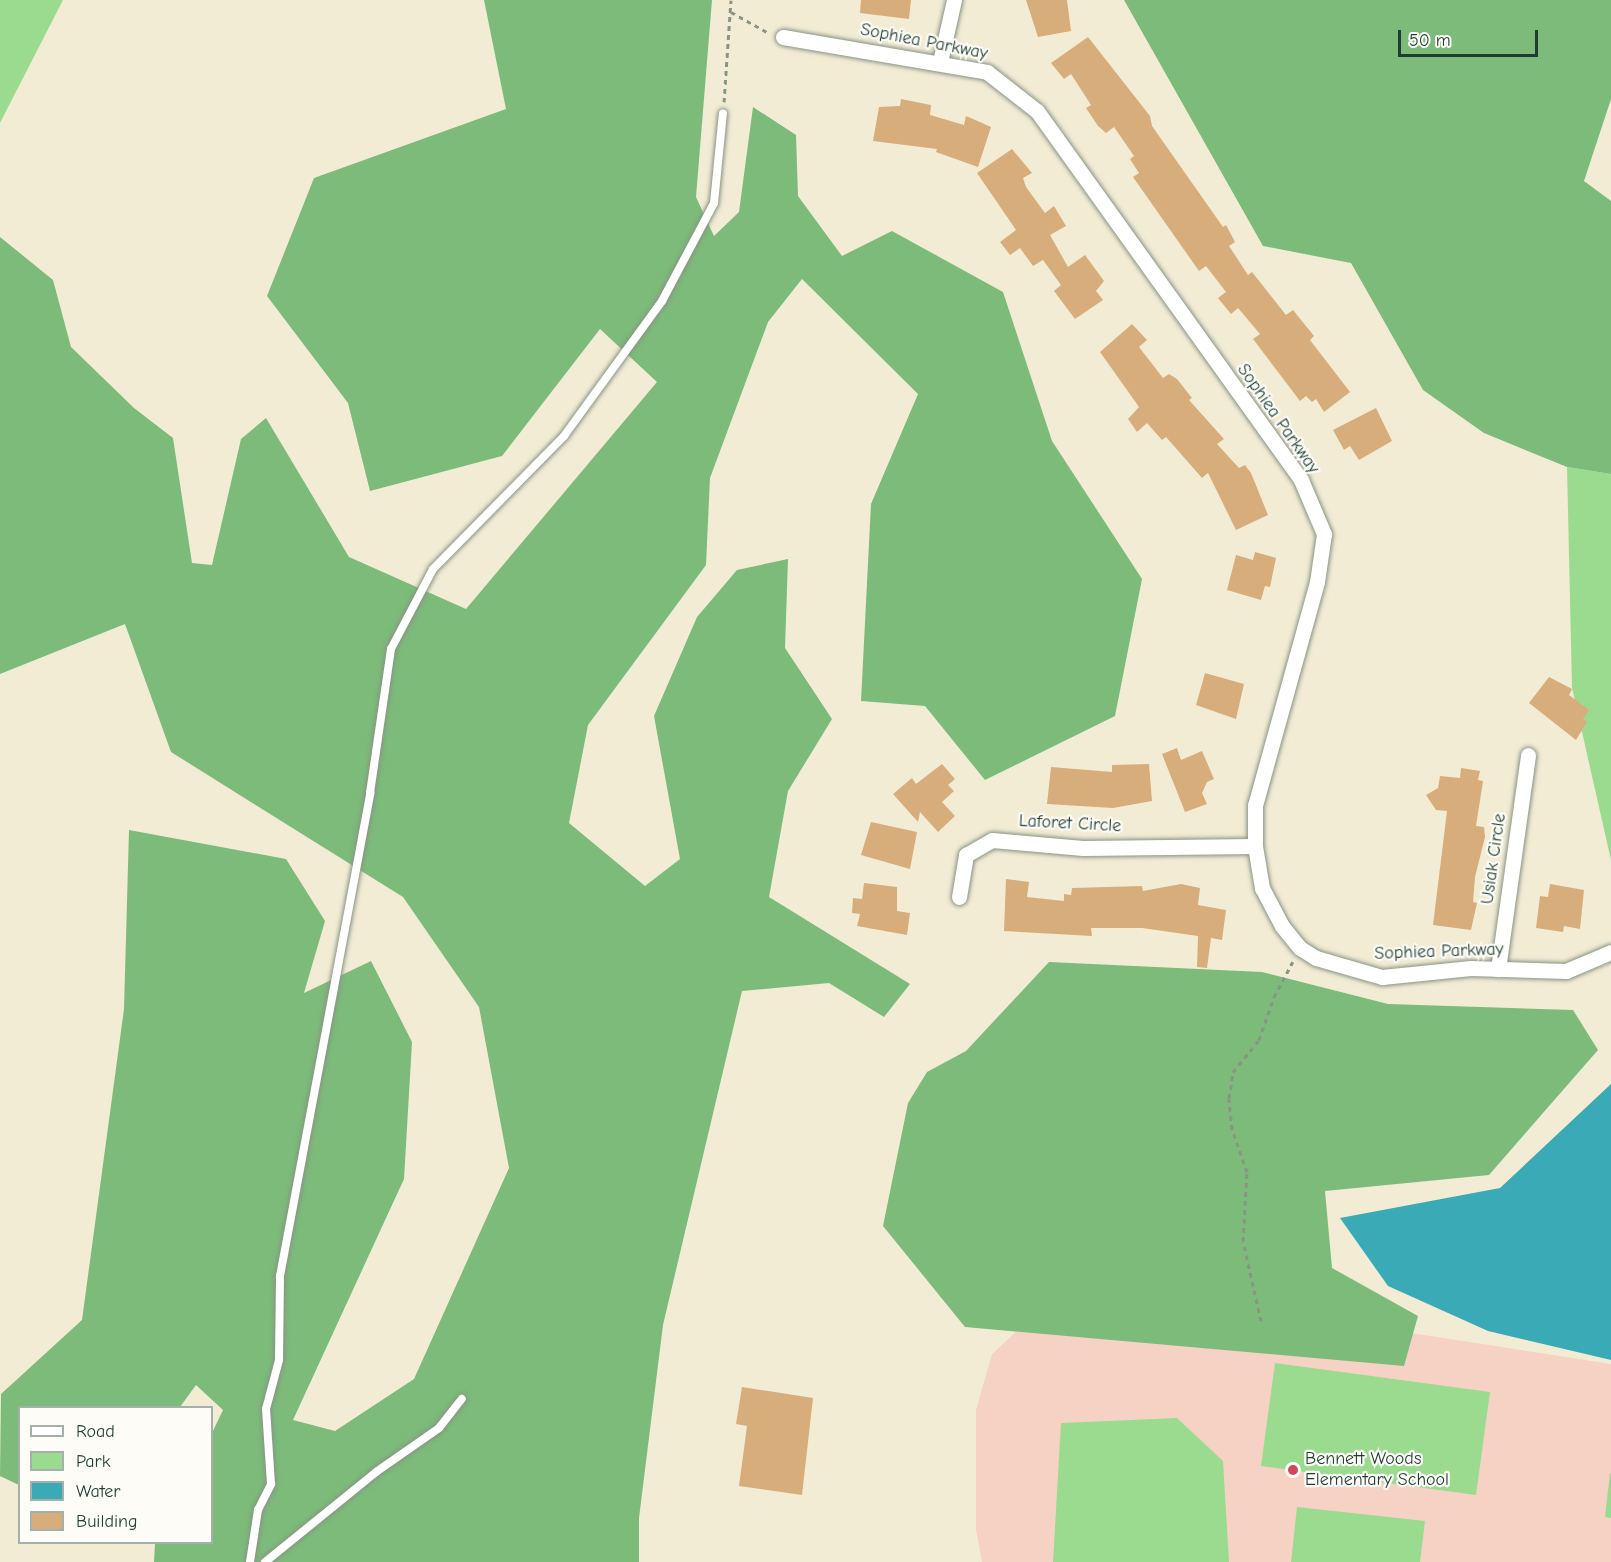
<!DOCTYPE html>
<html>
<head>
<meta charset="utf-8">
<style>
	body { margin:0 }
	#map { position:relative; width:1611px; height:1562px; overflow:hidden; background:#f2ecd5; font-family:"Comic Neue",sans-serif }
	div>[style] { position:absolute }
	.built>* { inset:0; background:#f6d2c4 }
	.green>* { inset:0; background:#9bdb90 }
	.forest>* { inset:0; background:#7cbb7a }
	.water>* { inset:0; background:#3aaab7 }
	.building>* { inset:0; background:#d8ad7c }
	.path>* { height:3px; margin-top:-1.5px; transform-origin:0; background:repeating-linear-gradient(90deg,#889484 0 4.5px,transparent 0 9px) }
	.roads { filter:drop-shadow(0 0 2px #889484) drop-shadow(0 0 2px #889484) }
	.lane>* { height:8px; margin:-4px; padding:0 4px; transform-origin:4px; border-radius:4px; background:#fff }
	.street>* { height:15px; margin:-7.5px; padding:0 7.5px; transform-origin:7.5px; border-radius:7.5px; background:#fff }
	.dots>* { width:16px; height:16px; translate:-50% -50%; box-sizing:border-box; border:3px solid #fdfcf7; border-radius:50% }
	span { translate:-50% -50%; white-space:nowrap; text-align:center; line-height:1.15; -webkit-text-stroke:4.5px #fdfcf7; paint-order:stroke }
	.street-label { font-size:18px; color:#1f3d34 }
	.poi-label { font-size:18px; color:#1f3d34 }
	.left { translate:0 -50%; text-align:left }
	.legend { position:absolute; left:18px; top:1406px; width:195px; height:138px; box-sizing:border-box; background:#fdfcf7; border:2px solid #a4b0a9; margin:0; padding:8px 10px; list-style:none; font-size:18px; color:#1f3d34 }
	.legend li { display:flex; align-items:center; gap:12px; height:30px }
	.legend b { width:30px; border:2px solid #a4b0a9 }
	.scale { position:absolute; left:1398px; top:30px; width:140px; height:27px; box-sizing:border-box; border:3px solid #1f3d34; border-top:0; padding-left:8px; font-size:18px; line-height:21px; white-space:nowrap; color:#1f3d34; -webkit-text-stroke:4px #fdfcf7; paint-order:stroke }
</style>
</head>
<body>
<div id="map">
	<div class="built">
		<div style="clip-path:polygon(1029px 1320px,1411px 1333px,1611px 1364px,1611px 1562px,982px 1562px,976px 1530px,976px 1410px,992px 1354px)"></div>
	</div>
	<div class="green">
		<div style="clip-path:polygon(0 0,63px 0,0 123px)"></div>
		<div style="clip-path:polygon(1567px 467px,1611px 474px,1611px 860px,1572px 688px)"></div>
		<div style="clip-path:polygon(1275px 1363px,1490px 1392px,1476px 1495px,1261px 1466px)"></div>
		<div style="clip-path:polygon(1177px 1418px,1223px 1461px,1229px 1562px,1053px 1562px,1061px 1423px)"></div>
		<div style="clip-path:polygon(1610px 1473px,1611px 1474px,1611px 1518px,1605px 1517px)"></div>
		<div style="clip-path:polygon(1297px 1507px,1425px 1521px,1420px 1562px,1291px 1562px)"></div>
	</div>
	<div class="forest">
		<div style="clip-path:polygon(484px 0,712px 0,696px 197px,714px 236px,739px 212px,753px 107px,796px 135px,798px 196px,842px 256px,892px 231px,1003px 292px,1052px 441px,1142px 579px,1115px 716px,985px 780px,925px 706px,861px 701px,871px 504px,918px 394px,802px 279px,768px 322px,710px 478px,706px 565px,588px 725px,569px 823px,645px 886px,680px 859px,654px 716px,697px 617px,737px 570px,788px 559px,785px 648px,832px 719px,788px 791px,769px 897px,910px 984px,884px 1017px,829px 983px,742px 991px,663px 1325px,639px 1518px,639px 1562px,154px 1562px,155px 1543px,212px 1542px,212px 1433px,223px 1410px,196px 1385px,180px 1407px,20px 1408px,19px 1485px,0 1476px,1px 1394px,82px 1320px,124px 1009px,129px 830px,286px 859px,325px 921px,304px 993px,371px 961px,412px 1042px,404px 1179px,293px 1420px,335px 1431px,414px 1379px,509px 1168px,479px 1007px,403px 897px,171px 752px,125px 624px,0 674px,0 237px,53px 280px,71px 347px,134px 408px,173px 438px,192px 563px,212px 565px,241px 439px,266px 418px,349px 557px,466px 609px,657px 382px,600px 329px,502px 456px,370px 491px,348px 403px,267px 296px,314px 178px,506px 109px)"></div>
		<div style="clip-path:polygon(1124px 0,1611px 0,1611px 99px,1584px 181px,1611px 201px,1611px 474px,1567px 467px,1484px 433px,1423px 390px,1351px 263px,1263px 246px)"></div>
		<div style="clip-path:polygon(1049px 962px,1262px 972px,1388px 1004px,1573px 1010px,1598px 1050px,1489px 1175px,1325px 1191px,1332px 1268px,1418px 1316px,1404px 1366px,965px 1327px,883px 1226px,908px 1103px,927px 1072px,966px 1051px)"></div>
	</div>
	<div class="water">
		<div style="clip-path:polygon(1611px 1084px,1611px 1360px,1488px 1331px,1388px 1286px,1340px 1218px,1500px 1188px)"></div>
	</div>
	<div class="building">
		<div style="clip-path:polygon(861px 0,911px 0,909px 19px,860px 13px)"></div>
		<div style="clip-path:polygon(1026px 0,1067px 0,1071px 31px,1038px 37px)"></div>
		<div style="clip-path:polygon(1088px 37px,1150px 116px,1152px 126px,1223px 227px,1226px 225px,1235px 242px,1229px 246px,1248px 275px,1252px 272px,1286px 315px,1293px 310px,1314px 336px,1310px 340px,1350px 392px,1324px 412px,1316px 399px,1312px 402px,1306px 396px,1300px 401px,1253px 339px,1260px 334px,1238px 308px,1231px 314px,1218px 298px,1226px 292px,1206px 266px,1199px 271px,1133px 177px,1139px 173px,1130px 159px,1134px 156px,1114px 127px,1106px 133px,1098px 126px,1086px 108px,1091px 105px,1071px 74px,1064px 79px,1051px 63px)"></div>
		<div style="clip-path:polygon(901px 99px,931px 105px,930px 115px,964px 125px,966px 116px,991px 127px,978px 167px,936px 152px,937px 149px,873px 141px,879px 107px,900px 106px)"></div>
		<div style="clip-path:polygon(1012px 149px,1032px 173px,1023px 178px,1026px 187px,1045px 213px,1054px 206px,1066px 226px,1050px 235px,1068px 267px,1085px 255px,1104px 281px,1096px 291px,1103px 300px,1075px 319px,1054px 291px,1061px 285px,1043px 260px,1033px 266px,1020px 248px,1010px 255px,1000px 242px,1016px 230px,977px 173px)"></div>
		<div style="clip-path:polygon(1132px 324px,1147px 340px,1139px 347px,1163px 378px,1169px 374px,1177px 379px,1192px 398px,1189px 400px,1224px 439px,1217px 444px,1239px 468px,1245px 465px,1251px 473px,1268px 515px,1236px 530px,1208px 473px,1202px 478px,1166px 437px,1162px 440px,1147px 423px,1137px 432px,1128px 419px,1139px 407px,1100px 352px)"></div>
		<div style="clip-path:polygon(1376px 408px,1392px 441px,1359px 460px,1350px 446px,1344px 450px,1333px 430px)"></div>
		<div style="clip-path:polygon(1255px 552px,1276px 558px,1270px 587px,1265px 586px,1261px 600px,1227px 590px,1236px 555px,1253px 560px)"></div>
		<div style="clip-path:polygon(1205px 673px,1244px 684px,1236px 719px,1196px 705px)"></div>
		<div style="clip-path:polygon(1549px 677px,1572px 689px,1569px 695px,1589px 710px,1583px 719px,1587px 722px,1576px 740px,1529px 703px)"></div>
		<div style="clip-path:polygon(1177px 748px,1181px 760px,1202px 751px,1214px 779px,1207px 782px,1202px 793px,1207px 804px,1185px 812px,1162px 754px)"></div>
		<div style="clip-path:polygon(942px 764px,955px 779px,948px 785px,954px 791px,942px 802px,955px 816px,938px 832px,920px 812px,918px 822px,893px 794px,912px 778px,916px 784px)"></div>
		<div style="clip-path:polygon(1149px 764px,1152px 801px,1113px 808px,1047px 804px,1051px 767px,1112px 772px,1112px 765px)"></div>
		<div style="clip-path:polygon(1461px 768px,1480px 771px,1478px 780px,1483px 781px,1476px 826px,1484px 827px,1485px 837px,1475px 877px,1473px 902px,1477px 903px,1471px 930px,1433px 925px,1447px 811px,1436px 810px,1426px 795px,1438px 788px,1440px 776px,1460px 778px)"></div>
		<div style="clip-path:polygon(871px 822px,917px 832px,910px 869px,861px 855px)"></div>
		<div style="clip-path:polygon(1006px 879px,1029px 882px,1027px 897px,1064px 901px,1064px 894px,1071px 895px,1072px 888px,1142px 886px,1143px 891px,1181px 884px,1200px 888px,1198px 905px,1226px 910px,1222px 940px,1211px 938px,1207px 968px,1197px 967px,1198px 936px,1142px 928px,1091px 928px,1092px 936px,1004px 931px)"></div>
		<div style="clip-path:polygon(864px 883px,897px 887px,897px 911px,910px 913px,907px 935px,857px 926px,860px 914px,852px 913px,853px 898px,862px 899px)"></div>
		<div style="clip-path:polygon(1550px 884px,1584px 890px,1580px 929px,1564px 926px,1563px 932px,1536px 928px,1540px 896px,1548px 897px)"></div>
		<div style="clip-path:polygon(742px 1387px,813px 1398px,802px 1495px,739px 1486px,747px 1426px,736px 1424px)"></div>
	</div>
	<div class="path">
		<div style="left:731px;top:12px;width:41px;rotate:29.1deg"></div>
		<div style="left:724px;top:102px;width:102px;rotate:-86.1deg"></div>
		<div style="left:1261px;top:1321px;width:82px;rotate:-102.7deg"></div>
		<div style="left:1243px;top:1241px;width:69px;rotate:-86.7deg"></div>
		<div style="left:1247px;top:1172px;width:46px;rotate:-109.2deg"></div>
		<div style="left:1232px;top:1129px;width:31px;rotate:-96deg"></div>
		<div style="left:1229px;top:1098px;width:26px;rotate:-81deg"></div>
		<div style="left:1233px;top:1072px;width:41px;rotate:-50.9deg"></div>
		<div style="left:1259px;top:1040px;width:46px;rotate:-70.8deg"></div>
		<div style="left:1274px;top:997px;width:40px;rotate:-62deg"></div>
	</div>
	<div class="roads">
		<div class="lane">
			<div style="left:250px;top:1562px;width:53px;rotate:-81.3deg"></div>
			<div style="left:258px;top:1510px;width:29px;rotate:-63deg"></div>
			<div style="left:271px;top:1484px;width:75px;rotate:-93.8deg"></div>
			<div style="left:266px;top:1409px;width:51px;rotate:-75.1deg"></div>
			<div style="left:279px;top:1360px;width:84px;rotate:-89.3deg"></div>
			<div style="left:280px;top:1276px;width:491px;rotate:-79.4deg"></div>
			<div style="left:370px;top:793px;width:146px;rotate:-81.7deg"></div>
			<div style="left:391px;top:649px;width:90px;rotate:-62.3deg"></div>
			<div style="left:433px;top:569px;width:187px;rotate:-45.4deg"></div>
			<div style="left:564px;top:436px;width:167px;rotate:-54deg"></div>
			<div style="left:662px;top:301px;width:111px;rotate:-62deg"></div>
			<div style="left:714px;top:203px;width:90px;rotate:-84.3deg"></div>
			<div style="left:265px;top:1562px;width:143px;rotate:-39deg"></div>
			<div style="left:376px;top:1472px;width:77px;rotate:-34.9deg"></div>
			<div style="left:439px;top:1428px;width:37px;rotate:-52deg"></div>
		</div>
		<div class="street">
			<div style="left:783px;top:37px;width:207px;rotate:9.7deg"></div>
			<div style="left:987px;top:72px;width:63px;rotate:38deg"></div>
			<div style="left:1037px;top:111px;width:454px;rotate:54.4deg"></div>
			<div style="left:1301px;top:480px;width:59px;rotate:66.9deg"></div>
			<div style="left:1324px;top:534px;width:49px;rotate:98.3deg"></div>
			<div style="left:1317px;top:582px;width:231px;rotate:105.5deg"></div>
			<div style="left:1255px;top:805px;width:41px;rotate:90deg"></div>
			<div style="left:1255px;top:846px;width:43px;rotate:80.5deg"></div>
			<div style="left:1262px;top:888px;width:43px;rotate:62.2deg"></div>
			<div style="left:1282px;top:926px;width:28px;rotate:51deg"></div>
			<div style="left:1300px;top:948px;width:19px;rotate:32deg"></div>
			<div style="left:1316px;top:958px;width:69px;rotate:16.1deg"></div>
			<div style="left:1382px;top:977px;width:89px;rotate:-5.8deg"></div>
			<div style="left:1471px;top:968px;width:95px;rotate:1.8deg"></div>
			<div style="left:1566px;top:971px;width:49px;rotate:-22.9deg"></div>
			<div style="left:940px;top:62px;width:64px;rotate:-77.3deg"></div>
			<div style="left:959px;top:897px;width:43px;rotate:-80.5deg"></div>
			<div style="left:966px;top:855px;width:30px;rotate:-30deg"></div>
			<div style="left:992px;top:840px;width:91px;rotate:5deg"></div>
			<div style="left:1083px;top:848px;width:172px;rotate:-0.7deg"></div>
			<div style="left:1498px;top:969px;width:216px;rotate:-82deg"></div>
		</div>
	</div>
	<div class="dots">
		<div style="left:1293px;top:1470px;background:#d1495b"></div>
	</div>
	<div class="street-label">
		<span style="left:924px;top:42px;rotate:11deg">Sophiea Parkway</span>
		<span style="left:1278px;top:419px;rotate:55deg">Sophiea Parkway</span>
		<span style="left:1070px;top:824px;rotate:3deg">Laforet Circle</span>
		<span style="left:1494px;top:859px;rotate:-82deg">Usiak Circle</span>
		<span style="left:1439px;top:952px;rotate:-2deg">Sophiea Parkway</span>
	</div>
	<div class="poi-label">
		<span class="left" style="left:1305px;top:1470px">Bennett Woods<br>Elementary School</span>
	</div>
	<ul class="legend">
	<li><b style="height:8px;background:#fff"></b>Road</li>
	<li><b style="height:16px;background:#9bdb90"></b>Park</li>
	<li><b style="height:16px;background:#3aaab7"></b>Water</li>
	<li><b style="height:16px;background:#d8ad7c"></b>Building</li>
	</ul>
	<div class="scale">50 m</div>
</div>
</body>
</html>
